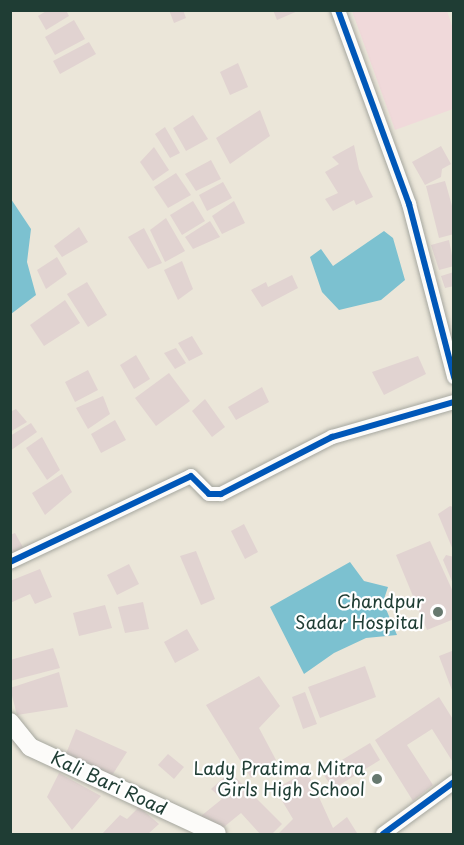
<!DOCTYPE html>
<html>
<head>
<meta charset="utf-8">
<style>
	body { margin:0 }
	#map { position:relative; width:464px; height:845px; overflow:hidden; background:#ebe6d9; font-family:"Playpen Sans",sans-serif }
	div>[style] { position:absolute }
	.built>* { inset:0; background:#f0d9da }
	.water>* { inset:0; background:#7cc1d0 }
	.building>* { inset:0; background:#e1d3d1 }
	.roads { filter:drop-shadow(0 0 2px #a6a79f) drop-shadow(0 0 2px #a6a79f) }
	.minor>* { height:14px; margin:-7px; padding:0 7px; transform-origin:7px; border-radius:7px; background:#fcfbf9 }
	.major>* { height:18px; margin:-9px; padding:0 9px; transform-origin:9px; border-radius:9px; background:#fcfbf9 }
	.cycleway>* { height:6px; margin:-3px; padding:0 3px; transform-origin:3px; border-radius:3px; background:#0057b8 }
	.dots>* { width:16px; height:16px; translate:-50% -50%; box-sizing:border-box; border:3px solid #fff; border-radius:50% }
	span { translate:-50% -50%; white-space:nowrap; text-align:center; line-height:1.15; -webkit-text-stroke:4.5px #fff; paint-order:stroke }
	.poi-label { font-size:18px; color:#1f3d34 }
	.right { translate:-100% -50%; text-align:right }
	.street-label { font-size:18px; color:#1f3d34 }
	.frame { position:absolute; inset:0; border:12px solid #1f3d34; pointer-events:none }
</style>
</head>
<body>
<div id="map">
	<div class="built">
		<div style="clip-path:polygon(352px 11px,447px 11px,453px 29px,453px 109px,395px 130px)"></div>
	</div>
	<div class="water">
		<div style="clip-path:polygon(11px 199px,31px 229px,27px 262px,36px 295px,11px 314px)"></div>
		<div style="clip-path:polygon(384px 231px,393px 238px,405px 280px,381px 300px,339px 310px,322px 292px,310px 257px,321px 249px,333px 266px)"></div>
		<div style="clip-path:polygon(350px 562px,364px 581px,388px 587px,383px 602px,397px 635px,366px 638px,334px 653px,304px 674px,270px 607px)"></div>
	</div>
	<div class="building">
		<div style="clip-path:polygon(48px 10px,66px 10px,69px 16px,46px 30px,38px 16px)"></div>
		<div style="clip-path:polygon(169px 10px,183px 10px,186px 18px,174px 23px)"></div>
		<div style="clip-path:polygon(273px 10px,300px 10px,277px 20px)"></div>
		<div style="clip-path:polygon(74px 20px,85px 39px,55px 55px,45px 37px)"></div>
		<div style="clip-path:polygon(89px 42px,96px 54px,60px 74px,53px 61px)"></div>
		<div style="clip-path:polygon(238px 63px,248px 87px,230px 95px,220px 72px)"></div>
		<div style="clip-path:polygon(260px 110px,270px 136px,230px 164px,216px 138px)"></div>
		<div style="clip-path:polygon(193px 115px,208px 139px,186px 151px,173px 128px)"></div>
		<div style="clip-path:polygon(165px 127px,180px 153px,170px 158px,155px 134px)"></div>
		<div style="clip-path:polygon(354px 145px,359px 169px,373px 197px,356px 205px,354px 200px,333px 211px,325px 199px,338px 193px,325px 172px,339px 164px,332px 157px)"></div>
		<div style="clip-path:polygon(441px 146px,451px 164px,442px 169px,441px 177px,425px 185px,412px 162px)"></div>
		<div style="clip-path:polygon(154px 147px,169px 170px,153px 181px,140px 162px)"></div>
		<div style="clip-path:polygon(211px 160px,221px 179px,196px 191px,185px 174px)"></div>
		<div style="clip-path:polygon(176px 173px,191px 195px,168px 208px,154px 187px)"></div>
		<div style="clip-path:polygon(445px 181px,454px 213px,454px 234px,439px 238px,426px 186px)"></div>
		<div style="clip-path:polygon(223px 182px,232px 198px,207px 211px,199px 195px)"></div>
		<div style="clip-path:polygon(193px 201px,205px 221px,182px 235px,170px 215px)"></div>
		<div style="clip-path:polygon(234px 201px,245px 223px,222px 234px,212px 216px)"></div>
		<div style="clip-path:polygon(166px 218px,185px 251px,165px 262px,150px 230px)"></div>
		<div style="clip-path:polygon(210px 221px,220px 237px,193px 249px,185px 237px)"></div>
		<div style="clip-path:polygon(79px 227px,88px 242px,62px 257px,54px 246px)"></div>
		<div style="clip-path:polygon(144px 228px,162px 263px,148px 269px,128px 237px)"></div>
		<div style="clip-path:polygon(449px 240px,454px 266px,439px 270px,431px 245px)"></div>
		<div style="clip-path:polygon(57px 257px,67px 274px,46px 289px,37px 270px)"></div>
		<div style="clip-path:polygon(182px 261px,193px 289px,178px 300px,164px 270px)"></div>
		<div style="clip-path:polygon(454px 272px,454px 286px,445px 288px,441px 276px)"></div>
		<div style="clip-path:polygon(292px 275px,298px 288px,262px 307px,251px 290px,266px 282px,268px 287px)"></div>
		<div style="clip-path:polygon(87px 282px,107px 315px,88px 327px,67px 294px)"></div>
		<div style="clip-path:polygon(65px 300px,80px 323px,44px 346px,30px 325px)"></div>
		<div style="clip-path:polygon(192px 336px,203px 354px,189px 361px,178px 343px)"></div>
		<div style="clip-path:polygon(176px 348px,186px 363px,175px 369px,164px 353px)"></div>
		<div style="clip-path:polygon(136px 355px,150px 379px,134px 389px,120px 365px)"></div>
		<div style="clip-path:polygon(418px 356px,426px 374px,384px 395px,372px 372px)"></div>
		<div style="clip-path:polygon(88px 370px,98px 390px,75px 402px,65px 382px)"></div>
		<div style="clip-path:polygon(169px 373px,190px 401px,156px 426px,135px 398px)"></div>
		<div style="clip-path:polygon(262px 387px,269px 402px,236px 420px,228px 407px)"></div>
		<div style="clip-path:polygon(103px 396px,110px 414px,88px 429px,76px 408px)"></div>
		<div style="clip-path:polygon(205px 399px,225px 427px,212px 437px,192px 411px)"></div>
		<div style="clip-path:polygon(16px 409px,27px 422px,10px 432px,10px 412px)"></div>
		<div style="clip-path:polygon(115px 420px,126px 440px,101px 453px,91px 434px)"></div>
		<div style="clip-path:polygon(31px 423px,37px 432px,10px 451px,10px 436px)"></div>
		<div style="clip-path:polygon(42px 437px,60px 470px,47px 480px,26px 448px)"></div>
		<div style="clip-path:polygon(62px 474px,72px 492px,45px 515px,32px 493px)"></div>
		<div style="clip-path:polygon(450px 506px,453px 507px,453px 550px,438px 514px)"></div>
		<div style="clip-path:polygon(244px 524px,258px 552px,245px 559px,231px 531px)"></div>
		<div style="clip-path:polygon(15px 533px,25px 551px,10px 556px,10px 535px)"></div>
		<div style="clip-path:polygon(430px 541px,454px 594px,454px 619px,427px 630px,396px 555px)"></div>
		<div style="clip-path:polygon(196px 551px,215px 599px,201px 605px,180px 556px)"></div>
		<div style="clip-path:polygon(446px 555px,454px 557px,454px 586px,443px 560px)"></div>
		<div style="clip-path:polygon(129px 564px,139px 584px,117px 595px,107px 575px)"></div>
		<div style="clip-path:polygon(40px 569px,52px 597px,35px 604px,30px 594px,10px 603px,10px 581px)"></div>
		<div style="clip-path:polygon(143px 602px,149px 629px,125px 633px,118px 607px)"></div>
		<div style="clip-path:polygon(105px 605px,112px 628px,79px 636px,73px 613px)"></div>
		<div style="clip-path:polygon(187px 629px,199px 650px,175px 663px,164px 642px)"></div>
		<div style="clip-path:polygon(53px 648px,60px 668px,10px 681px,10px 660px)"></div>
		<div style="clip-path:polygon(452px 651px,454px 653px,453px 693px,439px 656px)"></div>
		<div style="clip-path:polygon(365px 666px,376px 697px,320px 718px,308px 687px)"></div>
		<div style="clip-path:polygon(59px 672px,68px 707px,17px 715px,10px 688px)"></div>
		<div style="clip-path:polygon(259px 676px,280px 706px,259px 728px,276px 760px,251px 778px,206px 705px)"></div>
		<div style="clip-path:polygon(305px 692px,317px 724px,303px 729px,292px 697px)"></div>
		<div style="clip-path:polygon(439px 697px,454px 721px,454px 764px,432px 729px,407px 745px,433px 785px,413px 801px,375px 740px)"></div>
		<div style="clip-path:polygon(76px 729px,127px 752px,111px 777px,65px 756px)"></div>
		<div style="clip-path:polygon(370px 743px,380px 760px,333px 789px,322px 772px)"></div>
		<div style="clip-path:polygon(168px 754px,184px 767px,174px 779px,158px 765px)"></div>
		<div style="clip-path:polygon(307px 771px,333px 828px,347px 817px,357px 833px,278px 834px,293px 819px,275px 789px)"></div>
		<div style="clip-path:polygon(230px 772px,282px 824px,272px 834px,260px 834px,241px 813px,219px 831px,201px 816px,222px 799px,211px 789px)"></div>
		<div style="clip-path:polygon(59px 773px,101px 796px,72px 830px,47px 797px)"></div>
		<div style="clip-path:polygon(139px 807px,159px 824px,148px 834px,102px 834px,120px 815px,127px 819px)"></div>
	</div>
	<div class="roads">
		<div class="minor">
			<div style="left:338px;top:10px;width:207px;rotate:69.9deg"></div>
			<div style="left:409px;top:204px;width:179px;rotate:75.4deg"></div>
			<div style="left:10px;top:562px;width:200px;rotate:-25.4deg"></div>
			<div style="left:191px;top:476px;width:25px;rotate:45deg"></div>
			<div style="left:209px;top:494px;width:12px"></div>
			<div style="left:221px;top:494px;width:125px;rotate:-27.2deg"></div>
			<div style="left:332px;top:437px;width:127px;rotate:-16deg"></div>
			<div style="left:383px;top:834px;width:88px;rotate:-36.2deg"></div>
		</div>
		<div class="major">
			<div style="left:10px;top:722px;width:32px;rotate:51deg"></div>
			<div style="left:30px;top:747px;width:206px;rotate:24.9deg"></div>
		</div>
	</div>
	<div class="cycleway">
		<div style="left:338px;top:10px;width:207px;rotate:69.9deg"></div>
		<div style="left:409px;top:204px;width:179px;rotate:75.4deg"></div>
		<div style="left:10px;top:562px;width:200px;rotate:-25.4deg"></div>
		<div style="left:191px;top:476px;width:25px;rotate:45deg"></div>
		<div style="left:209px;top:494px;width:12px"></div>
		<div style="left:221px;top:494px;width:125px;rotate:-27.2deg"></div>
		<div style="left:332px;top:437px;width:127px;rotate:-16deg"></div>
		<div style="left:383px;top:834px;width:88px;rotate:-36.2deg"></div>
	</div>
	<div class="dots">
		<div style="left:438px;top:612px;background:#66786e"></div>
		<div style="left:377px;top:779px;background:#66786e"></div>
	</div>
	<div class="poi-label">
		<span class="right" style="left:424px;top:612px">Chandpur<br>Sadar Hospital</span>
		<span class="right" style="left:365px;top:779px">Lady Pratima Mitra<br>Girls High School</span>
	</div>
	<div class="street-label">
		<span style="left:109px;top:783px;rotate:25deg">Kali Bari Road</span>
	</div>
	<div class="frame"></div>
</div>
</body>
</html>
